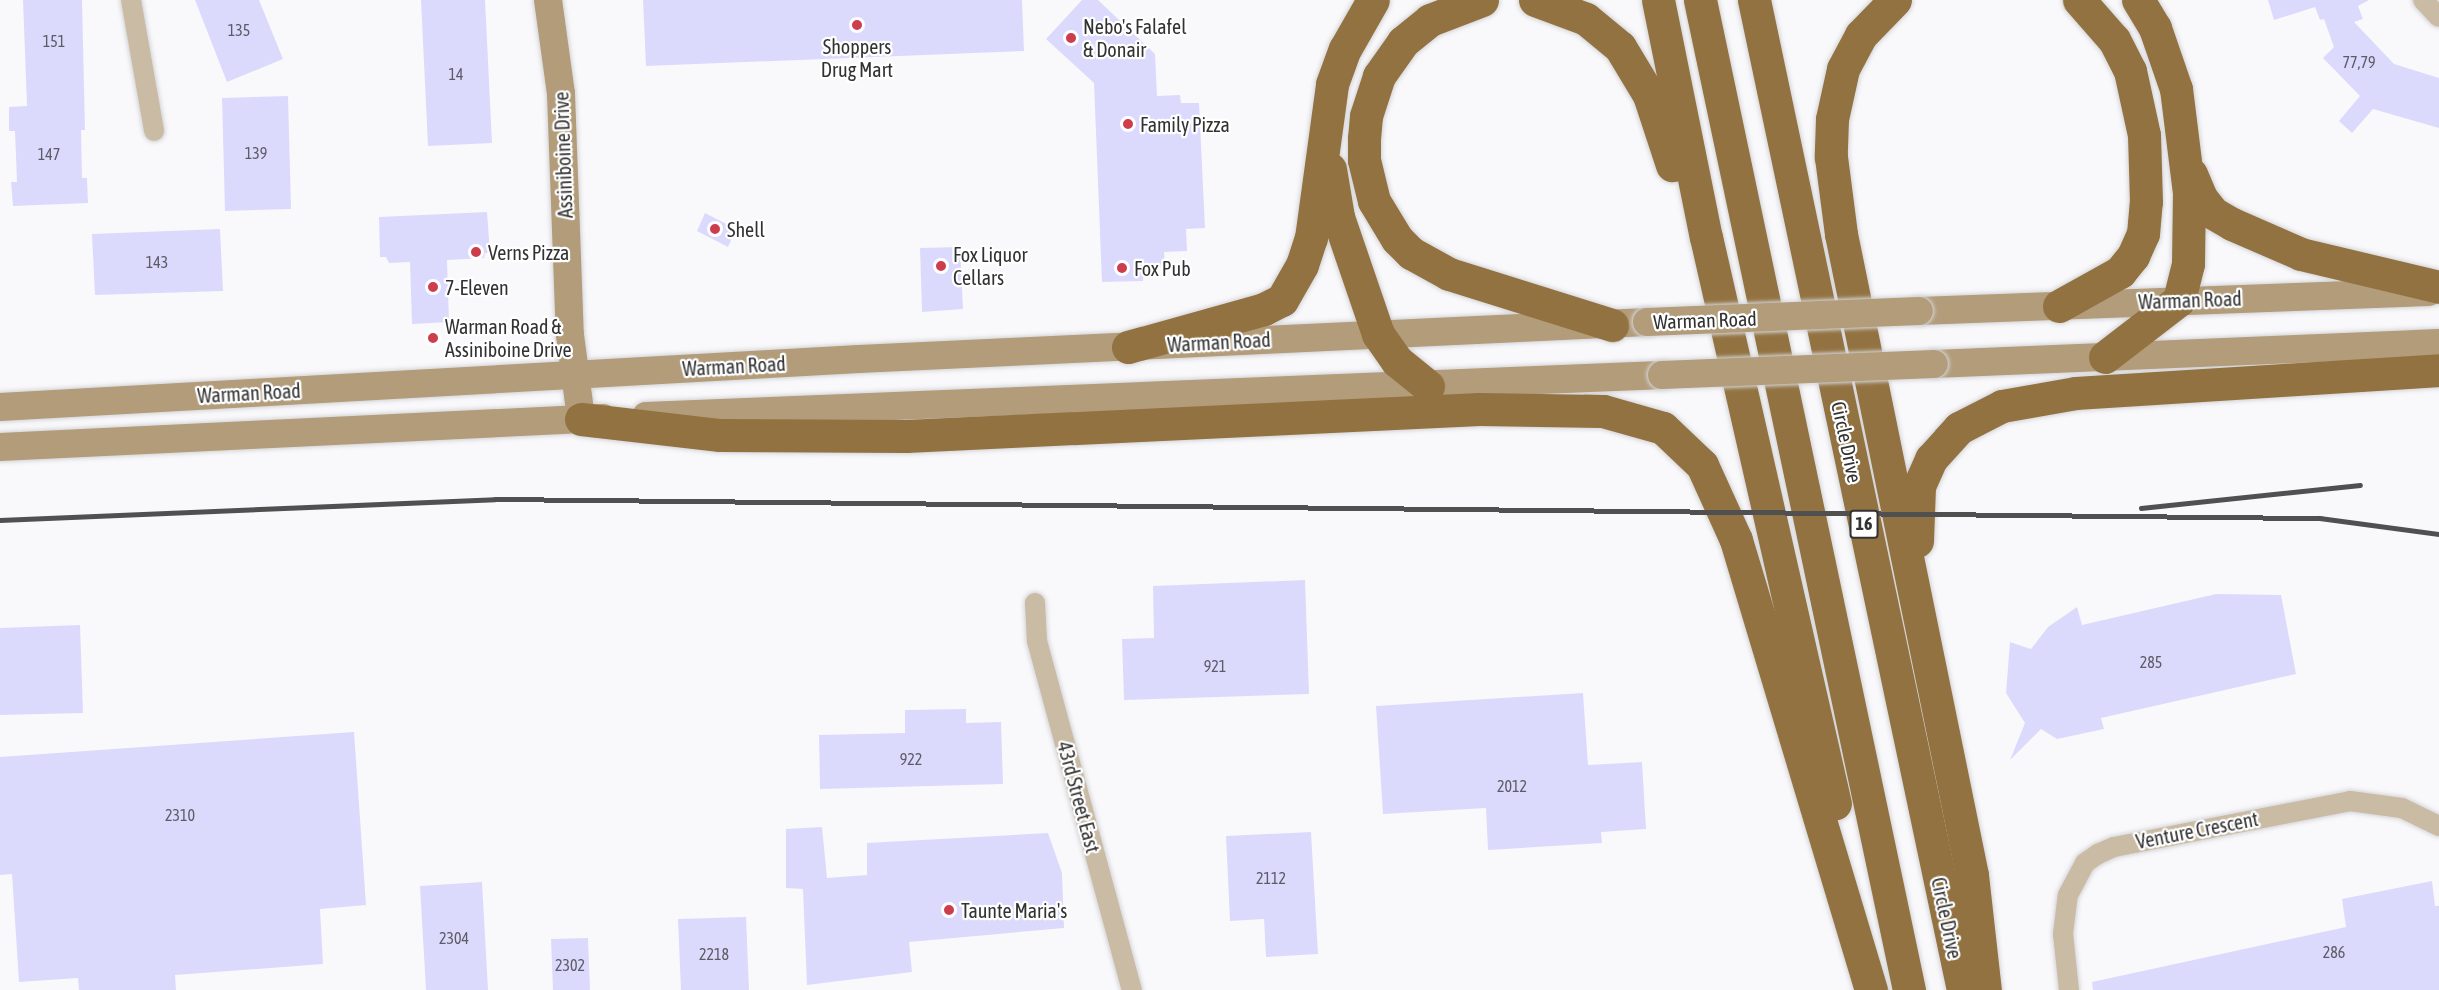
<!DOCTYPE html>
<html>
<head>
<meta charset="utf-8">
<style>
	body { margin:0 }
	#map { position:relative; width:2439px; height:990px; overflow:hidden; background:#f9f9fc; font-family:"Asap Condensed",sans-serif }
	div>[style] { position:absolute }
	.building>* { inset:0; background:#dbdafd }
	.roads { filter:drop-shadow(0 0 2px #d5d5d8) drop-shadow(0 0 2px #d5d5d8) }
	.street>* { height:20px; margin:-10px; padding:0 10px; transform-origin:10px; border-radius:10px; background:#cabba4 }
	.secondary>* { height:28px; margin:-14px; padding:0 14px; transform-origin:14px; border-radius:14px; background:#b29c7a }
	.highway>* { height:33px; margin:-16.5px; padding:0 16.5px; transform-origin:16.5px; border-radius:16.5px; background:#927240 }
	.rail>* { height:4.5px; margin:-2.25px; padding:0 2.25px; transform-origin:2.25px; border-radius:2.25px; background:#505051 }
	.bridges { filter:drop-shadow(0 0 2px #d5d5d8) drop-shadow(0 0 2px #d5d5d8) }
	.secondary-bridge>* { height:28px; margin:-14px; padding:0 14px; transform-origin:14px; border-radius:14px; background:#b29c7a }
	.dots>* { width:16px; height:16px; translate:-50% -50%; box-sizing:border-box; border:3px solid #fff; border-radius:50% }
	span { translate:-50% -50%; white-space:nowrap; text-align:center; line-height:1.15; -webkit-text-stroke:4.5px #fff; paint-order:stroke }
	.number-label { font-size:16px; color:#5c5c66 }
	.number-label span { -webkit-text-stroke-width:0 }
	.shield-label span { padding:2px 4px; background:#fff; border:2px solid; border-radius:4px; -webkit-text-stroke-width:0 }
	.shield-label { font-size:18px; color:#323233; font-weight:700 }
	.poi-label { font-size:20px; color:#323233 }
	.left { translate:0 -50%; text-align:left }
	.street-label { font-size:20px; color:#323233 }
</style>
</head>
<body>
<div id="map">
	<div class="building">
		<div style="clip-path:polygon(23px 0,82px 0,85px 130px,81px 130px,82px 178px,87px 178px,88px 203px,13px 206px,11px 182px,17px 182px,15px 131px,9px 131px,9px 107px,27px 106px)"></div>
		<div style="clip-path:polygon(195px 0,259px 0,283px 59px,227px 82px)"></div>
		<div style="clip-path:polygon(421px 0,485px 0,492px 143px,428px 146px)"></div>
		<div style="clip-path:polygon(643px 0,1022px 0,1024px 51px,646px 66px)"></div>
		<div style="clip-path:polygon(1082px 0,1098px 0,1155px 54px,1157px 96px,1180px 95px,1181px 103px,1199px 103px,1205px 228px,1186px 229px,1187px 251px,1164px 252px,1165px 266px,1143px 268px,1143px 281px,1102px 282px,1094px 83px,1046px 39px)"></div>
		<div style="clip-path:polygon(2268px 0,2369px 0,2358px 6px,2363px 19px,2354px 22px,2394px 64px,2439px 78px,2439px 128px,2373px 109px,2352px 133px,2339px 121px,2360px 96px,2323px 58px,2334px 47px,2324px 19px,2320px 20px,2315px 7px,2274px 20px)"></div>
		<div style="clip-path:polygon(288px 96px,291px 209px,225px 211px,222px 98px)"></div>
		<div style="clip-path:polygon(487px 212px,490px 253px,485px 253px,484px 258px,447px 260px,449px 322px,412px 324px,410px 262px,389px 263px,386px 257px,380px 257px,379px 217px)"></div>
		<div style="clip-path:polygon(705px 213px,736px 229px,728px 247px,697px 231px)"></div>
		<div style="clip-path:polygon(220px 229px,223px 291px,95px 295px,92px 234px)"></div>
		<div style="clip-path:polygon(960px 247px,963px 309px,922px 312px,920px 248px)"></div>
		<div style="clip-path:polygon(1305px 580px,1309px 694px,1124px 700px,1122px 639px,1154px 638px,1153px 586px)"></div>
		<div style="clip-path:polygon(2216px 594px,2281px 595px,2296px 674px,2101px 718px,2104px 729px,2057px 739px,2041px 729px,2010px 760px,2025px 723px,2006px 693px,2010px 642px,2031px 649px,2048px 627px,2077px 607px,2082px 625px)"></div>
		<div style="clip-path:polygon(80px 625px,83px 713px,0 715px,0 628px)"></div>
		<div style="clip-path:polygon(1583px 693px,1588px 765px,1642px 762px,1646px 829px,1601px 832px,1602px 843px,1488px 850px,1486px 808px,1383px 814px,1376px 706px)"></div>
		<div style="clip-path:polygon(966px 709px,966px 723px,1001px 722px,1003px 784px,820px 789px,819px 735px,905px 733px,905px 710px)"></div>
		<div style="clip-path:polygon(354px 732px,366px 905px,320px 909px,323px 964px,175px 975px,176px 990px,79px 990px,78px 978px,19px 982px,12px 874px,0 875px,0 757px)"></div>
		<div style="clip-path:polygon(822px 827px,827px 878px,867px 875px,867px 843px,1048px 833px,1062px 873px,1064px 928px,909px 942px,912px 972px,807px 985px,803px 889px,786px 888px,786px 829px)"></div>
		<div style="clip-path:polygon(1311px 832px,1318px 954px,1266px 957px,1264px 919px,1230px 921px,1226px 836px)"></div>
		<div style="clip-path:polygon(2432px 881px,2435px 906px,2439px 906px,2439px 990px,2093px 990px,2092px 982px,2346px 927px,2342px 899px)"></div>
		<div style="clip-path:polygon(482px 882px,488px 990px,426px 990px,420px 886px)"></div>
		<div style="clip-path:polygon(746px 917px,749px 990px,681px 990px,678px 919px)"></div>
		<div style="clip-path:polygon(588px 938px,590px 990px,553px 990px,551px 939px)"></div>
	</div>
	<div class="roads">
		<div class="street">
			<div style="left:131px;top:0;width:133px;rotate:80deg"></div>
			<div style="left:2423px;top:0;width:23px;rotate:47deg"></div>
			<div style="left:1035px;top:603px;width:38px;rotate:87deg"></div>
			<div style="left:1037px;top:641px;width:362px;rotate:74.8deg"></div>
			<div style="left:2069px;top:990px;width:56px;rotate:-96.1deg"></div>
			<div style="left:2063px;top:934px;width:39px;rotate:-83deg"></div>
			<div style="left:2068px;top:895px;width:36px;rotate:-62deg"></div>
			<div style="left:2085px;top:863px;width:16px;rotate:-35deg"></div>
			<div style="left:2098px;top:854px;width:17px;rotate:-24deg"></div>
			<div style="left:2114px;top:847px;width:240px;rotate:-11deg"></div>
			<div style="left:2350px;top:801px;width:52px;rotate:7.7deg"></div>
			<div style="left:2402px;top:808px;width:41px;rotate:25.9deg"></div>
		</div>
		<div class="secondary">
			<div style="left:548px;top:0;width:95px;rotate:82.1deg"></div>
			<div style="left:561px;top:94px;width:241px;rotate:87.9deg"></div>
			<div style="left:570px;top:335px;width:85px;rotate:82.5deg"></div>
			<div style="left:1919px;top:311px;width:510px;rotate:-2.13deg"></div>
			<div style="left:1934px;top:364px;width:505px;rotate:-2.38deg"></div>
			<div style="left:0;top:407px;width:860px;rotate:-3.2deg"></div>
			<div style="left:859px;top:359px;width:789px;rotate:-2.69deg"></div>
			<div style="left:646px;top:416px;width:1017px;rotate:-2.31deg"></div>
			<div style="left:0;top:447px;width:604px;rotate:-2.75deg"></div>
		</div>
		<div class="highway">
			<div style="left:1482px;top:0;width:56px;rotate:159deg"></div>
			<div style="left:1430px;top:20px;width:35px;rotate:141deg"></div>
			<div style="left:1403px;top:42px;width:42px;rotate:125.2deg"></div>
			<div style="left:1379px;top:76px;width:42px;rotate:108deg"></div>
			<div style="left:1366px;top:116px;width:22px;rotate:95deg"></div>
			<div style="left:1364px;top:138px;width:22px;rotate:90deg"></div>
			<div style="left:1364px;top:160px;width:42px;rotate:76.3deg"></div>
			<div style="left:1374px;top:201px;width:44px;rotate:58.8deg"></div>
			<div style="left:1397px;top:239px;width:20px;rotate:45deg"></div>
			<div style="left:1411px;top:253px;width:43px;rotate:28.9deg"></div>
			<div style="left:1449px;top:274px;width:171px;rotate:17.4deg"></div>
			<div style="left:1535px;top:0;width:54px;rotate:20.4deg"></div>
			<div style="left:1586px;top:19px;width:44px;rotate:39.5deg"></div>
			<div style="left:1620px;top:47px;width:56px;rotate:58.9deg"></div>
			<div style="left:1649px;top:95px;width:74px;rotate:71.8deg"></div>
			<div style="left:1658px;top:0;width:242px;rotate:78.6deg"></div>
			<div style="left:1706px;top:237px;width:581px;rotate:77.18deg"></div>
			<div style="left:1700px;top:0;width:1012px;rotate:78.08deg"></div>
			<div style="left:1754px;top:0;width:1012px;rotate:78.08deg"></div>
			<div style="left:1895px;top:0;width:49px;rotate:134.2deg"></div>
			<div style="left:1861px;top:35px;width:38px;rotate:118deg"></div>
			<div style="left:1843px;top:69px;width:51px;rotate:102.4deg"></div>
			<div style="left:1832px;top:119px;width:38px;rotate:92deg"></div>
			<div style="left:1831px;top:157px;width:78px;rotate:82.6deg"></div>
			<div style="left:1841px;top:234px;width:654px;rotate:78.45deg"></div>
			<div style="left:1972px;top:875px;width:116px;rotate:83.6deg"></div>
			<div style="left:1330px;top:169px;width:49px;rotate:80.5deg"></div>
			<div style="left:1338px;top:217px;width:124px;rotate:71.1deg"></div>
			<div style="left:1378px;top:334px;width:33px;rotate:55deg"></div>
			<div style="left:1397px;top:361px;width:40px;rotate:39deg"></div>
			<div style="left:2191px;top:174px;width:26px;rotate:67deg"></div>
			<div style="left:2201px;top:198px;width:19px;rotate:51deg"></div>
			<div style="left:2213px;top:213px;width:22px;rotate:30deg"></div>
			<div style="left:2232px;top:224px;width:75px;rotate:23.5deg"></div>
			<div style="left:2301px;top:254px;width:142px;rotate:13.4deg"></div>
			<div style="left:2059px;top:306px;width:70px;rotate:-29.1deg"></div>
			<div style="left:2120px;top:272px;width:21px;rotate:-51deg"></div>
			<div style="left:2133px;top:256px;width:24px;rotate:-66deg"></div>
			<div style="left:2143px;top:234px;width:32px;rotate:-85deg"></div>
			<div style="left:2146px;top:202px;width:67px;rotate:-91.7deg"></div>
			<div style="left:2144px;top:135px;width:66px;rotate:-102.3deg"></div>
			<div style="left:2130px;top:71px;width:35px;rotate:-117deg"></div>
			<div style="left:2114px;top:40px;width:53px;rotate:-131.2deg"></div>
			<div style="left:1128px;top:347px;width:141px;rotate:-15.6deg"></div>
			<div style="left:1264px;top:309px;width:20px;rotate:-27deg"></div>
			<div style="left:1282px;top:300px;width:40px;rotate:-60.3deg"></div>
			<div style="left:1302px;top:265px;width:28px;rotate:-72deg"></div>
			<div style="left:1311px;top:238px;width:155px;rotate:-82.2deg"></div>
			<div style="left:1332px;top:84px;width:37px;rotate:-70deg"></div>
			<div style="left:1345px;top:49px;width:56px;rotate:-60.3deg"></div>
			<div style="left:2105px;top:357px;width:93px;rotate:-37.6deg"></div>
			<div style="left:2179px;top:300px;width:37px;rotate:-76deg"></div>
			<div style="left:2188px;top:264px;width:71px;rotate:-89.2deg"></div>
			<div style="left:2189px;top:193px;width:105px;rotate:-97.1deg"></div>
			<div style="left:2176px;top:89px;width:65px;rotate:-109deg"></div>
			<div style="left:2155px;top:28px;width:33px;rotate:-121deg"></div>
			<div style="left:581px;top:419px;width:140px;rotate:6.6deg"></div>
			<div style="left:720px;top:435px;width:186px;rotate:0.3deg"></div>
			<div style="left:906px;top:436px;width:574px;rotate:-2.7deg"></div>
			<div style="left:1479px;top:409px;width:124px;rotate:0.9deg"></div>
			<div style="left:1603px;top:411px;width:62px;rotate:15.8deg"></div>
			<div style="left:1663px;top:428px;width:54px;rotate:43.5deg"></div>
			<div style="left:1702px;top:465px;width:82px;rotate:65.6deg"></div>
			<div style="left:1736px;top:540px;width:470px;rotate:73.3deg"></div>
			<div style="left:1917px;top:541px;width:55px;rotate:-87.9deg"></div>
			<div style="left:1919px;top:486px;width:30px;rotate:-66deg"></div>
			<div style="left:1931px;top:459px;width:42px;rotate:-47.9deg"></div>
			<div style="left:1959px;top:428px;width:48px;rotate:-27.1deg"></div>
			<div style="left:2002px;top:406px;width:75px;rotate:-10deg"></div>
			<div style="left:2076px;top:393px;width:364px;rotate:-3.6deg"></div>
		</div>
	</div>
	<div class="rail">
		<div style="left:2141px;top:508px;width:220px;rotate:-6deg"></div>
		<div style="left:0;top:520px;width:495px;rotate:-2.4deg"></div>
		<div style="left:495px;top:499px;width:1825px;rotate:0.6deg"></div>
		<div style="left:2320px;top:518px;width:120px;rotate:7.7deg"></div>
	</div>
	<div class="bridges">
		<div class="secondary-bridge">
			<div style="left:1647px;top:322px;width:272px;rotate:-2.3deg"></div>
			<div style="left:1662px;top:375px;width:272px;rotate:-2.3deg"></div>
		</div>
	</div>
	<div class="dots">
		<div style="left:857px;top:25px;background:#cd3d4b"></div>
		<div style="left:1071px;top:38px;background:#cd3d4b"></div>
		<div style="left:1128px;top:124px;background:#cd3d4b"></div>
		<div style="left:715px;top:229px;background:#cd3d4b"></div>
		<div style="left:476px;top:252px;background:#cd3d4b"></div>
		<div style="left:941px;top:266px;background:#cd3d4b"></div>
		<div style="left:1122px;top:268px;background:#cd3d4b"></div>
		<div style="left:433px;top:287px;background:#cd3d4b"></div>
		<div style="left:433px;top:338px;background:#cd3d4b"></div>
		<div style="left:949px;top:910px;background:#cd3d4b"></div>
	</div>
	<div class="number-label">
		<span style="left:239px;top:30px">135</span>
		<span style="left:54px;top:41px">151</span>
		<span style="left:2359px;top:62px">77,79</span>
		<span style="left:456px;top:74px">14</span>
		<span style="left:256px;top:153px">139</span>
		<span style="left:49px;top:154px">147</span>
		<span style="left:157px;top:262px">143</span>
		<span style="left:2151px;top:662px">285</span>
		<span style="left:1215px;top:666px">921</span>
		<span style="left:911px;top:759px">922</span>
		<span style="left:1512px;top:786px">2012</span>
		<span style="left:180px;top:815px">2310</span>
		<span style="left:1271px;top:878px">2112</span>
		<span style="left:454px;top:938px">2304</span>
		<span style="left:2334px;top:952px">286</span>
		<span style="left:714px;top:954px">2218</span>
		<span style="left:570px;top:965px">2302</span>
	</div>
	<div class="shield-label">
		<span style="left:1864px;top:524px">16</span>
	</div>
	<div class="poi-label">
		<span class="left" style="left:1083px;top:38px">Nebo's Falafel<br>&amp; Donair</span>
		<span style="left:857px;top:58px">Shoppers<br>Drug Mart</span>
		<span class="left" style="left:1140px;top:124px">Family Pizza</span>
		<span class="left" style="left:727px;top:229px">Shell</span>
		<span class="left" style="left:488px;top:252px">Verns Pizza</span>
		<span class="left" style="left:953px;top:266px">Fox Liquor<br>Cellars</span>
		<span class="left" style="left:1134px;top:268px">Fox Pub</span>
		<span class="left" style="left:445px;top:287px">7-Eleven</span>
		<span class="left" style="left:445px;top:338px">Warman Road &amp;<br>Assiniboine Drive</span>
		<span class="left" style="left:961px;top:910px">Taunte Maria's</span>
	</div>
	<div class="street-label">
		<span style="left:563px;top:155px;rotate:-92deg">Assiniboine Drive</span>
		<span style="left:2190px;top:300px;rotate:-2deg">Warman Road</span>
		<span style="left:1705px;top:320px;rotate:-2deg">Warman Road</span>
		<span style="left:1219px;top:342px;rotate:-3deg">Warman Road</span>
		<span style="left:734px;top:366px;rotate:-3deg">Warman Road</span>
		<span style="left:249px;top:393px;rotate:-3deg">Warman Road</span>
		<span style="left:1847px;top:442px;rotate:78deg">Circle Drive</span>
		<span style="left:1079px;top:797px;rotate:75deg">43rd Street East</span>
		<span style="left:2197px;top:830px;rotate:-11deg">Venture Crescent</span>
		<span style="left:1947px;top:918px;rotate:78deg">Circle Drive</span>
	</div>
</div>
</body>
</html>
